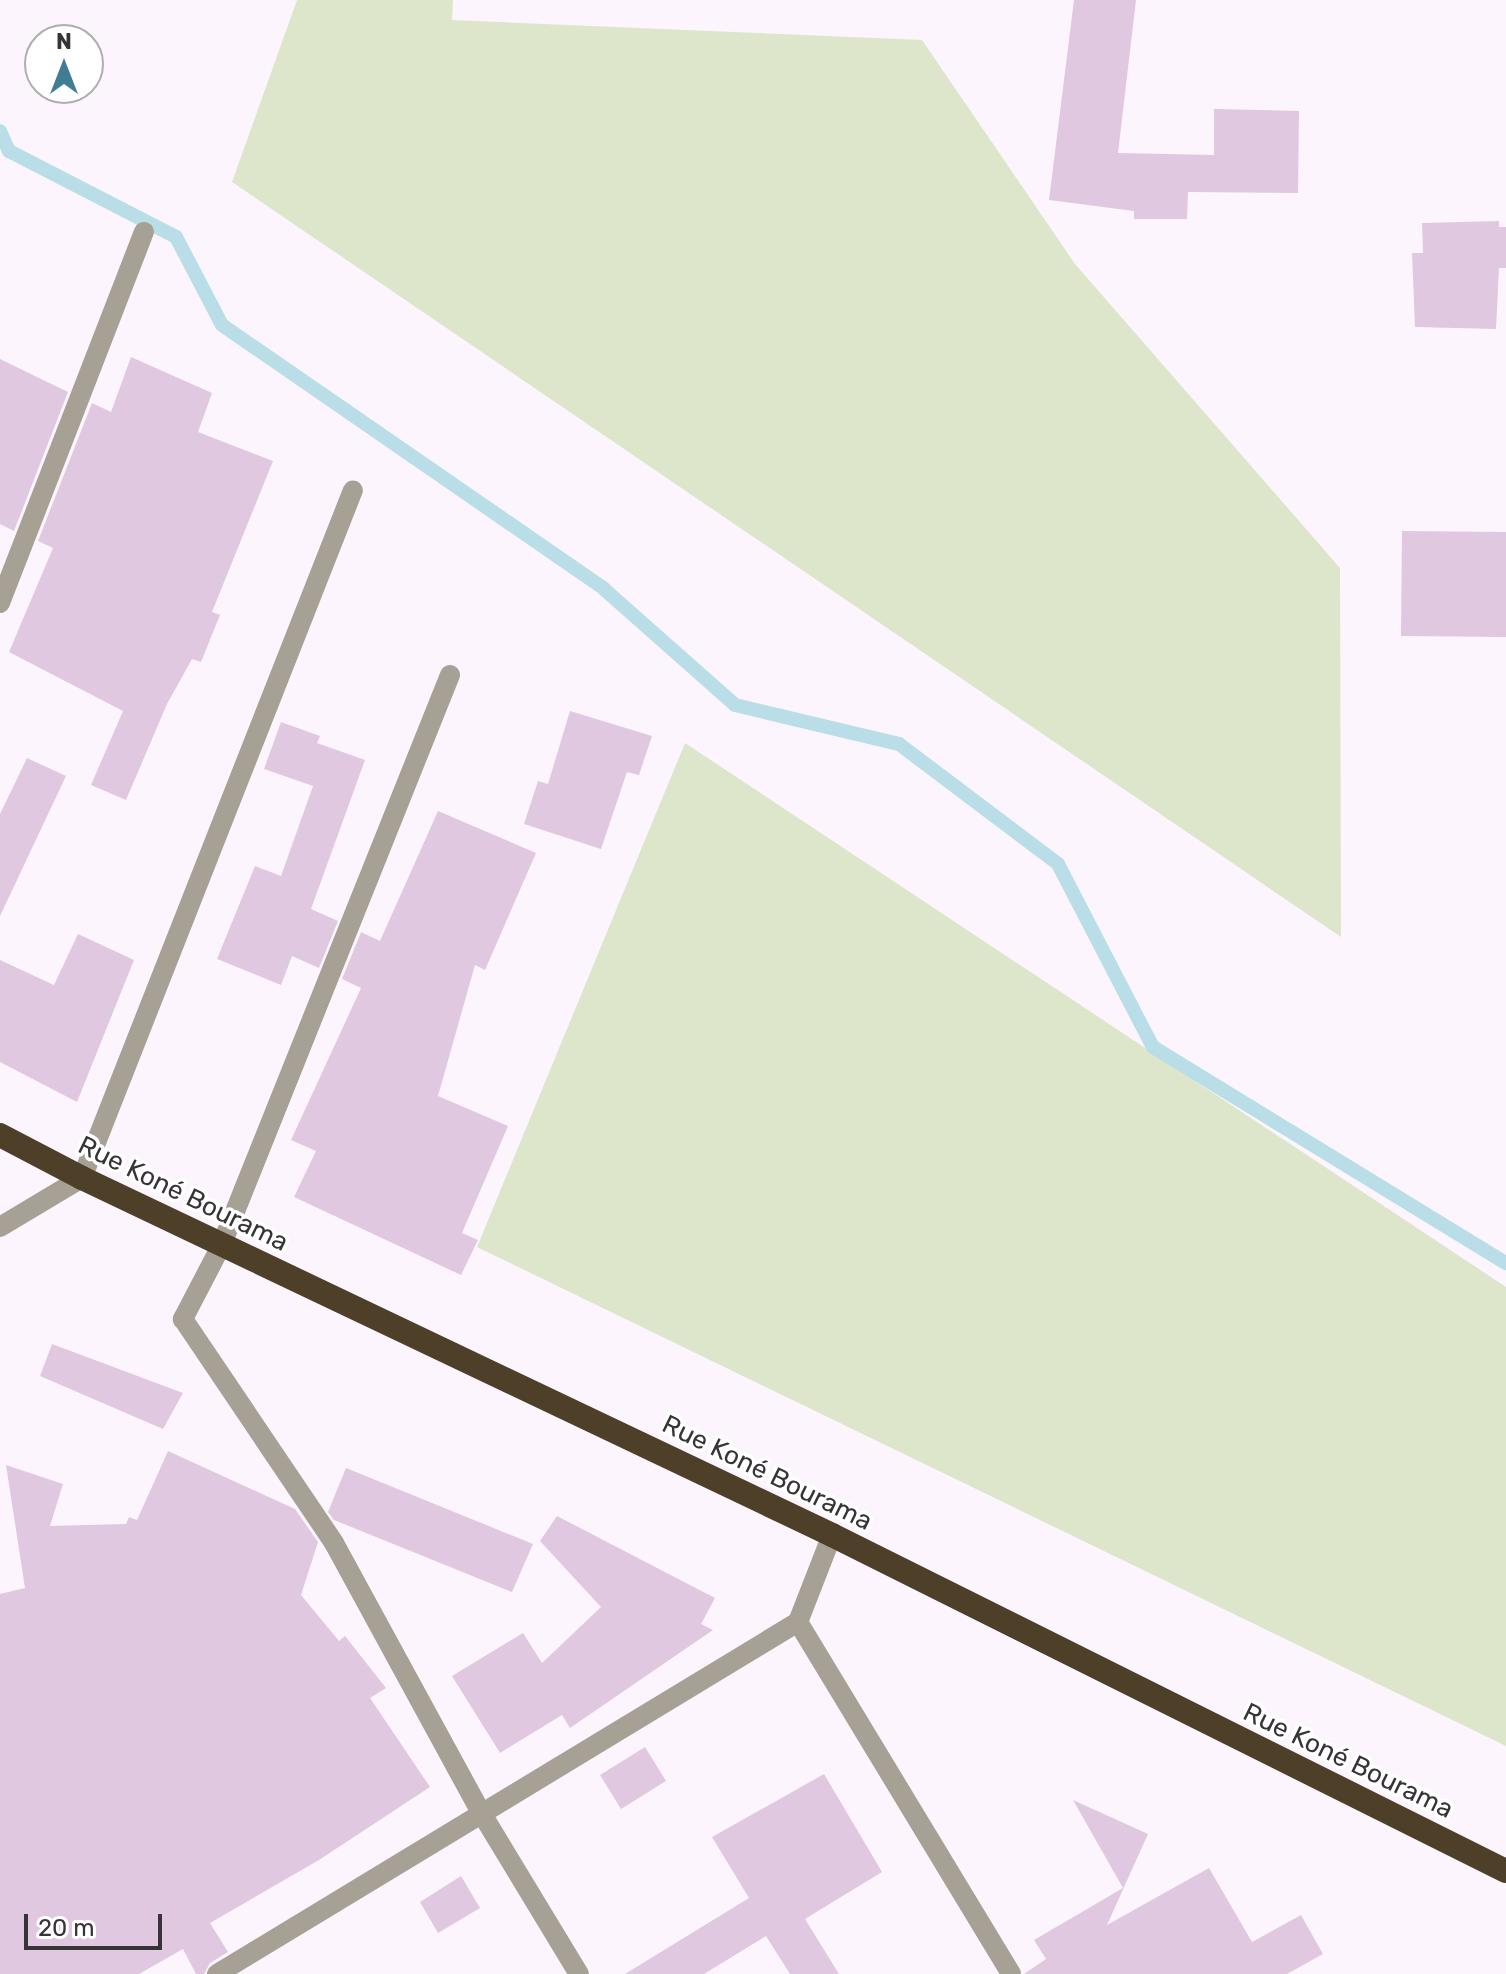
<!DOCTYPE html>
<html>
<head>
<meta charset="utf-8">
<style>
	body { margin:0 }
	#map { position:relative; width:1506px; height:1974px; overflow:hidden; background:#fdf5fd; font-family:Rubik,sans-serif }
	div>[style] { position:absolute }
	.green>* { inset:0; background:#dde5cb }
	.stream>* { height:14px; margin:-7px; padding:0 7px; transform-origin:7px; border-radius:7px; background:#b9dee8 }
	.building>* { inset:0; background:#e0c8e0 }
	.minor>* { height:20px; margin:-10px; padding:0 10px; transform-origin:10px; border-radius:10px; background:#a7a094 }
	.highway>* { height:24px; margin:-12px; padding:0 12px; transform-origin:12px; border-radius:12px; background:#4d3f28 }
	span { translate:-50% -50%; white-space:nowrap; text-align:center; line-height:1.15; -webkit-text-stroke:7px #fff; paint-order:stroke }
	.street-label { font-size:26px; color:#373437 }
	.north { position:absolute; left:24px; top:24px; width:80px; height:80px; box-sizing:border-box; background:#fff; border:2px solid #afaeaf; border-radius:50%; rotate:0deg; font-size:22px; font-weight:700; line-height:32px; text-align:center; color:#373437 }
	.north::after { content:''; display:block; margin:auto; width:28px; height:36px; background:#407c93; clip-path:polygon(50% 0,100% 100%,50% 72%,0 100%) }
	.scale { position:absolute; left:24px; top:1914px; width:138px; height:36px; box-sizing:border-box; border:4px solid #373437; border-top:0; padding-left:10px; font-size:24px; line-height:28px; white-space:nowrap; color:#373437; -webkit-text-stroke:6px #fff; paint-order:stroke }
</style>
</head>
<body>
<div id="map">
	<div class="green">
		<div style="clip-path:polygon(297px 0,453px 0,452px 20px,922px 40px,1075px 264px,1340px 568px,1341px 937px,232px 182px)"></div>
		<div style="clip-path:polygon(685px 743px,1506px 1287px,1506px 1746px,477px 1247px)"></div>
	</div>
	<div class="stream">
		<div style="left:0;top:131px;width:22px;rotate:66deg"></div>
		<div style="left:9px;top:151px;width:188px;rotate:27.2deg"></div>
		<div style="left:176px;top:237px;width:99px;rotate:62.4deg"></div>
		<div style="left:222px;top:325px;width:464px;rotate:34.6deg"></div>
		<div style="left:604px;top:589px;width:175px;rotate:41.5deg"></div>
		<div style="left:735px;top:705px;width:169px;rotate:13.4deg"></div>
		<div style="left:899px;top:744px;width:199px;rotate:37deg"></div>
		<div style="left:1058px;top:864px;width:206px;rotate:62.6deg"></div>
		<div style="left:1153px;top:1047px;width:414px;rotate:31.5deg"></div>
	</div>
	<div class="building">
		<div style="clip-path:polygon(1074px 0,1136px 0,1118px 153px,1214px 155px,1214px 109px,1299px 111px,1298px 193px,1188px 192px,1187px 219px,1134px 219px,1134px 211px,1049px 200px)"></div>
		<div style="clip-path:polygon(1499px 221px,1499px 227px,1506px 227px,1506px 268px,1499px 268px,1496px 329px,1415px 327px,1412px 253px,1423px 253px,1422px 223px)"></div>
		<div style="clip-path:polygon(131px 357px,212px 393px,198px 432px,273px 461px,212px 612px,220px 615px,201px 662px,192px 659px,167px 704px,126px 800px,91px 785px,123px 711px,9px 652px,53px 548px,38px 541px,92px 403px,111px 412px)"></div>
		<div style="clip-path:polygon(0 359px,68px 392px,14px 531px,0 524px)"></div>
		<div style="clip-path:polygon(1402px 531px,1506px 532px,1506px 637px,1401px 636px)"></div>
		<div style="clip-path:polygon(570px 711px,652px 736px,639px 775px,627px 772px,601px 849px,524px 824px,538px 781px,548px 784px)"></div>
		<div style="clip-path:polygon(281px 722px,320px 736px,317px 743px,365px 760px,311px 909px,338px 921px,319px 968px,292px 956px,281px 985px,217px 959px,255px 866px,281px 876px,313px 786px,264px 769px)"></div>
		<div style="clip-path:polygon(27px 758px,66px 776px,0 916px,0 814px)"></div>
		<div style="clip-path:polygon(438px 811px,536px 853px,485px 970px,475px 965px,438px 1096px,508px 1126px,462px 1233px,478px 1240px,461px 1275px,294px 1197px,316px 1151px,291px 1140px,361px 988px,342px 979px,361px 932px,380px 941px)"></div>
		<div style="clip-path:polygon(78px 934px,134px 960px,77px 1102px,0 1062px,0 960px,54px 985px)"></div>
		<div style="clip-path:polygon(52px 1344px,183px 1393px,163px 1429px,40px 1376px)"></div>
		<div style="clip-path:polygon(168px 1451px,295px 1509px,318px 1542px,301px 1595px,339px 1641px,345px 1636px,386px 1688px,370px 1698px,430px 1787px,319px 1860px,210px 1923px,228px 1952px,210px 1963px,204px 1974px,196px 1974px,183px 1949px,139px 1974px,0 1974px,0 1594px,25px 1588px,6px 1465px,63px 1484px,50px 1526px,126px 1524px,129px 1517px,137px 1520px)"></div>
		<div style="clip-path:polygon(346px 1468px,533px 1544px,512px 1592px,334px 1520px,328px 1512px)"></div>
		<div style="clip-path:polygon(557px 1516px,715px 1598px,701px 1624px,713px 1630px,570px 1728px,562px 1715px,500px 1753px,452px 1676px,523px 1633px,542px 1663px,601px 1607px,540px 1541px)"></div>
		<div style="clip-path:polygon(645px 1747px,666px 1781px,621px 1809px,600px 1775px)"></div>
		<div style="clip-path:polygon(824px 1774px,882px 1872px,805px 1919px,839px 1974px,790px 1974px,766px 1936px,704px 1974px,625px 1974px,749px 1898px,712px 1837px)"></div>
		<div style="clip-path:polygon(1073px 1800px,1148px 1834px,1107px 1925px,1209px 1868px,1252px 1942px,1301px 1915px,1323px 1954px,1287px 1974px,1024px 1974px,1046px 1959px,1034px 1940px,1123px 1888px)"></div>
		<div style="clip-path:polygon(461px 1876px,480px 1908px,438px 1933px,420px 1902px)"></div>
	</div>
	<div class="minor">
		<div style="left:0;top:603px;width:398px;rotate:-68.8deg"></div>
		<div style="left:450px;top:675px;width:613px;rotate:111.84deg"></div>
		<div style="left:222px;top:1244px;width:85px;rotate:117.5deg"></div>
		<div style="left:183px;top:1319px;width:270px;rotate:56deg"></div>
		<div style="left:334px;top:1543px;width:309px;rotate:61.4deg"></div>
		<div style="left:482px;top:1814px;width:187px;rotate:58.8deg"></div>
		<div style="left:0;top:1227px;width:96px;rotate:-30.9deg"></div>
		<div style="left:82px;top:1178px;width:739px;rotate:-68.5deg"></div>
		<div style="left:798px;top:1622px;width:411px;rotate:58.8deg"></div>
		<div style="left:217px;top:1974px;width:679px;rotate:-31.21deg"></div>
		<div style="left:798px;top:1622px;width:93px;rotate:-68.7deg"></div>
	</div>
	<div class="highway">
		<div style="left:0;top:1135px;width:93px;rotate:27.7deg"></div>
		<div style="left:82px;top:1178px;width:831px;rotate:25.45deg"></div>
		<div style="left:832px;top:1535px;width:753px;rotate:26.5deg"></div>
	</div>
	<div class="street-label">
		<span style="left:183px;top:1194px;rotate:26deg">Rue Koné Bourama</span>
		<span style="left:767px;top:1473px;rotate:26deg">Rue Koné Bourama</span>
		<span style="left:1348px;top:1761px;rotate:26deg">Rue Koné Bourama</span>
	</div>
	<div class="north">N</div>
	<div class="scale">20 m</div>
</div>
</body>
</html>
